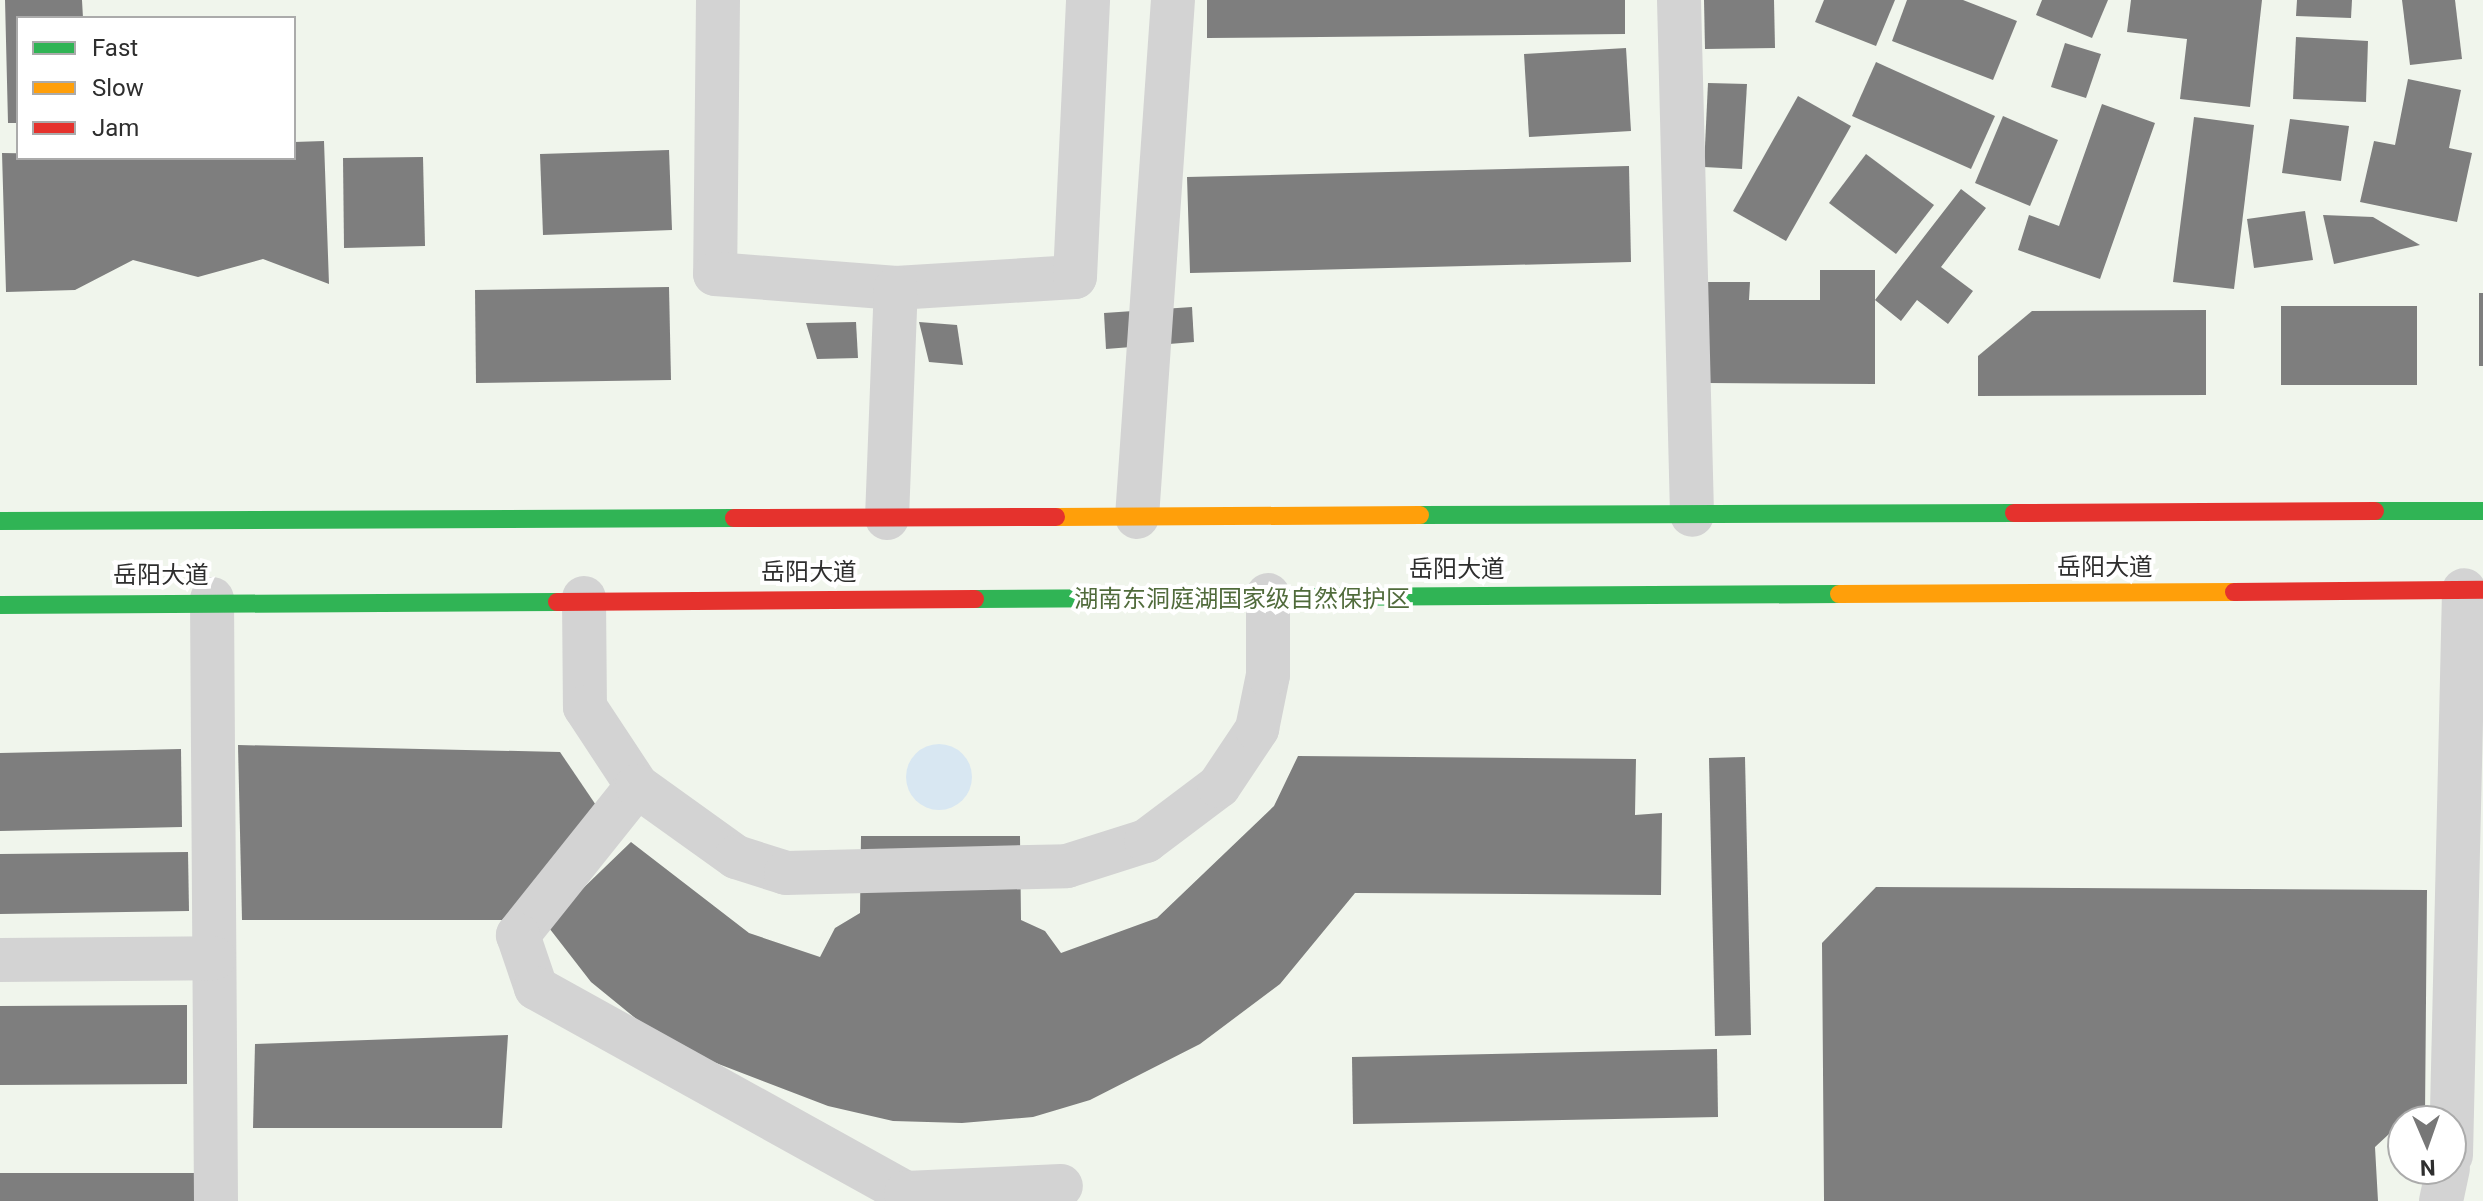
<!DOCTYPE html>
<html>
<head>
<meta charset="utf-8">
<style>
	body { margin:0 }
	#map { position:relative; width:2483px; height:1201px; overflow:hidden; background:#fff; font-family:Roboto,"Noto Sans SC",sans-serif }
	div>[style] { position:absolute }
	.green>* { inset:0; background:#f0f5ec }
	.water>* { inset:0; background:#d8e7f2 }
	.round { border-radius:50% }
	.building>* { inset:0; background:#7e7e7e }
	.street>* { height:44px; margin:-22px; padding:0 22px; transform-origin:22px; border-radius:22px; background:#d3d3d3 }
	.fast>* { height:18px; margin:-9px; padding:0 9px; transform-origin:9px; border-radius:9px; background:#30b455 }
	.slow>* { height:18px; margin:-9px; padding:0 9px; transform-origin:9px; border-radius:9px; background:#ff9f0a }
	.jam>* { height:18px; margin:-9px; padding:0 9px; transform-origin:9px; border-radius:9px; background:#e5322d }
	span { translate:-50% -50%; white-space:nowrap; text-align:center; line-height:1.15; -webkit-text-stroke:8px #fff; paint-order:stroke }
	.street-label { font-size:24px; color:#2e2e2e }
	.park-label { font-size:24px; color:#506b3b }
	.legend { position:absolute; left:16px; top:16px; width:280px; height:144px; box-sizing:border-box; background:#fff; border:2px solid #ababab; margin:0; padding:10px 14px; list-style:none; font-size:24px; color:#2e2e2e }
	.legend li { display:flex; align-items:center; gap:16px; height:40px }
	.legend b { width:40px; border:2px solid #ababab }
	.north { position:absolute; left:2387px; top:1105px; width:80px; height:80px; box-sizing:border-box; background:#fff; border:2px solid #ababab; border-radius:50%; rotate:178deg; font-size:22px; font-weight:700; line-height:32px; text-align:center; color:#2e2e2e }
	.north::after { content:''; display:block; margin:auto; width:28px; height:36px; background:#777; clip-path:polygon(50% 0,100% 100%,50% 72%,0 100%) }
</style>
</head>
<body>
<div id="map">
	<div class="green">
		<div style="clip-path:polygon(evenodd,0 0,2483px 0,2483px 1201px,0 1201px,0 0,18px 18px,294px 18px,294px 158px,18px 158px,18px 18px,0 0,2403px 1121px,2451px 1121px,2451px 1169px,2403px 1169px,2403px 1121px)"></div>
	</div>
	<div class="water">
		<div class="round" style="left:906px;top:744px;width:66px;height:66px"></div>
	</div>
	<div class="building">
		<div style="clip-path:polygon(5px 0,82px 0,83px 18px,18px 18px,18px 123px,8px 123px)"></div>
		<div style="clip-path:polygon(1207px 0,1625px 0,1625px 34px,1207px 38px)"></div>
		<div style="clip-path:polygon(1704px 0,1774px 0,1775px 48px,1705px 49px)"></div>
		<div style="clip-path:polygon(1824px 0,1895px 0,1876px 46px,1815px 22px)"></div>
		<div style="clip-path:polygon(1907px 0,1963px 0,2017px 21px,1993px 80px,1892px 41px)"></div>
		<div style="clip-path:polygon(2042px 0,2108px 0,2092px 38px,2036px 15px)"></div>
		<div style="clip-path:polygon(2131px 0,2262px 0,2250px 107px,2180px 99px,2187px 39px,2127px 32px)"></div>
		<div style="clip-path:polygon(2297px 0,2352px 0,2351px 18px,2296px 16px)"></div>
		<div style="clip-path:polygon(2402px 0,2455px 0,2462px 59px,2410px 65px)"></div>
		<div style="clip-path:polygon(2296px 37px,2368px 41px,2366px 102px,2293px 99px)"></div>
		<div style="clip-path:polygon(2065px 43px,2101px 54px,2086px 98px,2051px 87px)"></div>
		<div style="clip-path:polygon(1626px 48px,1631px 131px,1529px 137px,1524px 54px)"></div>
		<div style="clip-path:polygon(1876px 62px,1995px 116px,1971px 169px,1852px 116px)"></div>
		<div style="clip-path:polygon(2408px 79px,2461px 90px,2449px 148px,2472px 153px,2457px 222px,2360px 202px,2374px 141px,2395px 145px)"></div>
		<div style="clip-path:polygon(1708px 83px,1747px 84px,1742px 169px,1704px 167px)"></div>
		<div style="clip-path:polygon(1798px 96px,1851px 126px,1786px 241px,1733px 211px)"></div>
		<div style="clip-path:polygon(2102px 104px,2155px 123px,2100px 279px,2018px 250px,2029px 215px,2059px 226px)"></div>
		<div style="clip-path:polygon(2003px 116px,2058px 140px,2030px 206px,1975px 183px)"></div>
		<div style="clip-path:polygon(2194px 117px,2254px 125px,2234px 289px,2173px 282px)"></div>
		<div style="clip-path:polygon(2290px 119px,2349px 126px,2341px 181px,2282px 173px)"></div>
		<div style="clip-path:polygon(324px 141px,329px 284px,263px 259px,198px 277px,133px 260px,75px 290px,6px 292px,2px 153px,294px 158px,294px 142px)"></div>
		<div style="clip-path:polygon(669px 150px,672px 230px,543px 235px,540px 154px)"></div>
		<div style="clip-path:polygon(1866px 154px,1934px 205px,1896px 254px,1829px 203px)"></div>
		<div style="clip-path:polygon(423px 157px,425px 246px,344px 248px,343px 158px)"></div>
		<div style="clip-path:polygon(1629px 166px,1631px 262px,1190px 273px,1187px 177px)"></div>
		<div style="clip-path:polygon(1961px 189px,1986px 208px,1941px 267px,1973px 291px,1948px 324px,1917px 300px,1901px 321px,1875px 300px,1875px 384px,1707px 383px,1708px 282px,1750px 282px,1749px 300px,1820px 300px,1820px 270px,1875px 270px,1875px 300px)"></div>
		<div style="clip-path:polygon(2305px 211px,2313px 260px,2254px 268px,2247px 219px)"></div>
		<div style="clip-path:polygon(2323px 215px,2373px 217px,2420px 245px,2334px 264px)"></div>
		<div style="clip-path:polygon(669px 287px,671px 380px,476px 383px,475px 290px)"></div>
		<div style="clip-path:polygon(2479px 293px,2483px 293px,2483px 366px,2479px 366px)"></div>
		<div style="clip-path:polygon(2281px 306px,2417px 306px,2417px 385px,2281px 385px)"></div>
		<div style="clip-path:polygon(1192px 307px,1194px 342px,1106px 349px,1104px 313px)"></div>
		<div style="clip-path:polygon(2206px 310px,2206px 395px,1978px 396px,1978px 356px,2032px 311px)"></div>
		<div style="clip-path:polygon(856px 322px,858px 358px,817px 359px,806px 323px)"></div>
		<div style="clip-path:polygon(919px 322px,957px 325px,963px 365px,929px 362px)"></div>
		<div style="clip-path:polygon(238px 745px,560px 752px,604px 817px,507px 920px,242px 920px)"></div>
		<div style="clip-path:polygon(181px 749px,182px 827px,0 831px,0 753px)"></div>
		<div style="clip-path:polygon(1298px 756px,1636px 759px,1635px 815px,1662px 813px,1661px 895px,1355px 893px,1280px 984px,1200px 1044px,1090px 1100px,1033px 1117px,962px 1123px,893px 1121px,828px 1106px,703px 1058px,645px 1026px,591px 982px,546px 924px,631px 842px,749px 933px,820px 957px,835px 928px,860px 913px,861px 836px,1020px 836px,1021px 920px,1045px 931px,1061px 953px,1157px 918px,1274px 806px)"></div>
		<div style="clip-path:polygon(1745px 757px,1751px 1035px,1715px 1036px,1709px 758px)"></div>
		<div style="clip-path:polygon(188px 852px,189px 911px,0 914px,0 854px)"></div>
		<div style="clip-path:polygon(1876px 887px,2427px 890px,2425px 1114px,2403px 1121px,2375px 1147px,2378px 1201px,1824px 1201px,1822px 943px)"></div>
		<div style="clip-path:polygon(187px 1005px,187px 1084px,0 1085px,0 1006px)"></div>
		<div style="clip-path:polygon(508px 1035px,502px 1128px,253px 1128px,255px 1044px)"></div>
		<div style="clip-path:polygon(1717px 1049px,1718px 1117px,1353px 1124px,1352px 1057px)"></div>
		<div style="clip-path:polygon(0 1173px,197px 1173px,197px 1201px,0 1201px)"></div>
	</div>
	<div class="street">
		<div style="left:718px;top:0;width:274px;rotate:90.6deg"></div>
		<div style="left:715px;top:274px;width:182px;rotate:4.4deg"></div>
		<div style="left:896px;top:288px;width:179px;rotate:-3.5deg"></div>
		<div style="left:1075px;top:277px;width:277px;rotate:-87.3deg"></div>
		<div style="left:1679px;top:0;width:515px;rotate:88.55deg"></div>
		<div style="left:1137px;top:517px;width:518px;rotate:-86.02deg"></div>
		<div style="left:887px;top:518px;width:230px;rotate:-87.8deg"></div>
		<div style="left:584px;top:598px;width:109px;rotate:89.5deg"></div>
		<div style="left:585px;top:707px;width:95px;rotate:56.6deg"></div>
		<div style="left:637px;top:786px;width:191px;rotate:128.6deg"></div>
		<div style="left:518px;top:935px;width:56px;rotate:71.2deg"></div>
		<div style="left:536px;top:988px;width:423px;rotate:29deg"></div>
		<div style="left:906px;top:1193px;width:155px;rotate:-2.6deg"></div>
		<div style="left:212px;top:599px;width:602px;rotate:89.62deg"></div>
		<div style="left:637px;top:786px;width:122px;rotate:35.6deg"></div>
		<div style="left:736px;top:857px;width:52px;rotate:17.7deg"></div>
		<div style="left:786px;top:873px;width:281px;rotate:-1.4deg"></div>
		<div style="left:1067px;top:866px;width:83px;rotate:-17.6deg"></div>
		<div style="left:1146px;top:841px;width:91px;rotate:-37deg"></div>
		<div style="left:1219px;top:786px;width:69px;rotate:-56.3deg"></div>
		<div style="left:1257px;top:729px;width:55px;rotate:-78.5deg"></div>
		<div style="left:1268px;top:675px;width:80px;rotate:-90deg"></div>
		<div style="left:0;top:960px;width:214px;rotate:-0.5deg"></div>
		<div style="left:2451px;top:1155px;width:565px;rotate:-88.68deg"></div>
		<div style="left:2441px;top:1201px;width:33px;rotate:-78deg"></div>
	</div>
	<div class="fast">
		<div style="left:2375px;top:511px;width:108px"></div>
		<div style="left:1420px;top:515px;width:594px;rotate:-0.19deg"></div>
		<div style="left:0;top:521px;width:734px;rotate:-0.23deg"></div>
		<div style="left:975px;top:599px;width:864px;rotate:-0.33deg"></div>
		<div style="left:0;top:605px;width:557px;rotate:-0.31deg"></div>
	</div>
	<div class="slow">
		<div style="left:1056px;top:517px;width:364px;rotate:-0.3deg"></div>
		<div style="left:1839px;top:594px;width:395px;rotate:-0.3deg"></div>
	</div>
	<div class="jam">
		<div style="left:2014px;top:513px;width:361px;rotate:-0.3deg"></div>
		<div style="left:734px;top:518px;width:322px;rotate:-0.2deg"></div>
		<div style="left:2234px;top:592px;width:249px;rotate:-0.5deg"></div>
		<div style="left:557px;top:602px;width:418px;rotate:-0.4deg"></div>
	</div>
	<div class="street-label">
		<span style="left:2105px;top:568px">岳阳大道</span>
		<span style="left:1457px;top:570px">岳阳大道</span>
		<span style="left:809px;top:573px">岳阳大道</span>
		<span style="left:161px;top:576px">岳阳大道</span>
	</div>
	<div class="park-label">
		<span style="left:1242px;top:600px">湖南东洞庭湖国家级自然保护区</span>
	</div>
	<ul class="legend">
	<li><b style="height:10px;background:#30b455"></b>Fast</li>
	<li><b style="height:10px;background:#ff9f0a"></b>Slow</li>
	<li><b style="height:10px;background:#e5322d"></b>Jam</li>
	</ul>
	<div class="north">N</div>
</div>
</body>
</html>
